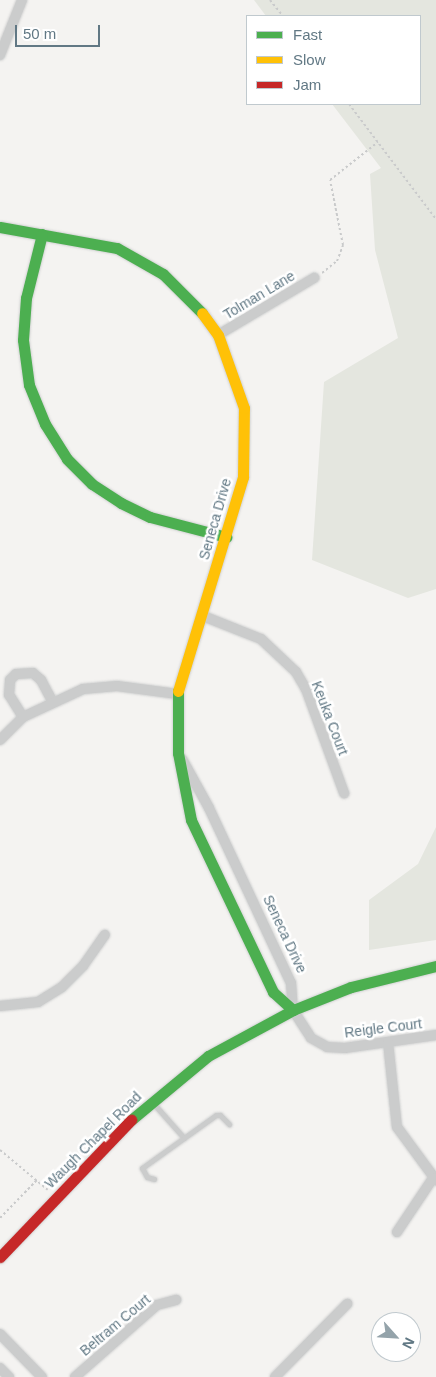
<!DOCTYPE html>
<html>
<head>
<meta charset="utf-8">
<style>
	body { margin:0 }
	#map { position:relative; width:436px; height:1377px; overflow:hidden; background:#f4f3f1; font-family:Helvetica,sans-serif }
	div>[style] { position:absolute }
	.green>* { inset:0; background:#e4e6df }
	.path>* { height:2px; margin-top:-1px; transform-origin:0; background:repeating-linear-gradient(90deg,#c9cacb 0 2.5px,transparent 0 5px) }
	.roads { filter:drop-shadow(0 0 1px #d0d1d1) drop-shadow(0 0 1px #d0d1d1) }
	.lane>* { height:5px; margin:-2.5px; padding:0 2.5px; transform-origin:2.5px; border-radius:2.5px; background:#cbcccc }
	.street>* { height:10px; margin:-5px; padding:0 5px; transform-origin:5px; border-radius:5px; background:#cbcccc }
	.fast>* { height:11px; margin:-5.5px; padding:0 5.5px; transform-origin:5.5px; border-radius:5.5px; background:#4caf50 }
	.slow>* { height:11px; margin:-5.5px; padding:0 5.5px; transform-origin:5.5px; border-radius:5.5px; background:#ffc107 }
	.jam>* { height:11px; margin:-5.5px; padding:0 5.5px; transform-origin:5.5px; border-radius:5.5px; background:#c62828 }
	span { translate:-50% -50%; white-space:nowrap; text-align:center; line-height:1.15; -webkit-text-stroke:5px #fff; paint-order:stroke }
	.street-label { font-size:14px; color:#617884 }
	.legend { position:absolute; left:246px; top:15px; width:175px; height:90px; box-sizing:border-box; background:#fff; border:1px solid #c0c9ce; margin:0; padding:6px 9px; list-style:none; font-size:15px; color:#617884 }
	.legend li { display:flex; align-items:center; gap:10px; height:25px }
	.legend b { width:25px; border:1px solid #c0c9ce }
	.north { position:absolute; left:371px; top:1312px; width:50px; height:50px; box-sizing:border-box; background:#fff; border:1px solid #c0c9ce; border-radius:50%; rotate:116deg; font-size:14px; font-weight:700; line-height:20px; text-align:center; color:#617884 }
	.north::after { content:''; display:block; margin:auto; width:18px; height:22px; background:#94a3aa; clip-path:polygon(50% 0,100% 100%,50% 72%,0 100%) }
	.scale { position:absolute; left:15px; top:25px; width:85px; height:22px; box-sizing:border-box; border:2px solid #617884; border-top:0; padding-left:6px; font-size:15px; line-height:18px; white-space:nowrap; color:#617884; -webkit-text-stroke:4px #fff; paint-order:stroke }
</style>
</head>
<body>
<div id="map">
	<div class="green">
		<div style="clip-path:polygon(254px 0,436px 0,436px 589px,408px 598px,312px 560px,324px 382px,398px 338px,375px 250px,370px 174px,381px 168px,332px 104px,420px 104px,420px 16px,266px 16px)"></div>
		<div style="clip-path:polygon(436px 827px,436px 940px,369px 950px,369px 900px,418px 864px)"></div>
	</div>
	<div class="path">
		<div style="left:270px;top:0;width:21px;rotate:51deg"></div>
		<div style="left:349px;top:104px;width:144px;rotate:52.9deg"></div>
		<div style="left:322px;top:273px;width:19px;rotate:-39deg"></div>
		<div style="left:337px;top:261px;width:17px;rotate:-69deg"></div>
		<div style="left:343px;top:245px;width:66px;rotate:-101.3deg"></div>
		<div style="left:330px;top:180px;width:61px;rotate:-38.4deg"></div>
		<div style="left:0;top:1150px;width:62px;rotate:39.8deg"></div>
		<div style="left:0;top:1218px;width:53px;rotate:-45.8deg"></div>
	</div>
	<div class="roads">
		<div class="lane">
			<div style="left:153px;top:1103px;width:47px;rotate:48.5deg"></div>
			<div style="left:154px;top:1179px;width:7px;rotate:-164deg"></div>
			<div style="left:147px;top:1177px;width:10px;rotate:-119deg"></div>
			<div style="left:142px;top:1168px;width:91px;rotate:-35.6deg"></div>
			<div style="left:216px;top:1115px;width:4px"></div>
			<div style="left:220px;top:1115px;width:13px;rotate:45deg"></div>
		</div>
		<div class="street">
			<div style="left:0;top:55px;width:59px;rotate:-68.2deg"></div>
			<div style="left:218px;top:335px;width:112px;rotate:-30.7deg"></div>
			<div style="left:203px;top:616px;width:62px;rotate:21.6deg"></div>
			<div style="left:261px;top:639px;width:48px;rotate:43.3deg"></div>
			<div style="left:296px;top:672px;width:20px;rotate:60deg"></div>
			<div style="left:306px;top:689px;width:111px;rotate:69.9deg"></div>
			<div style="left:23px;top:717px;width:26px;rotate:-122deg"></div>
			<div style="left:9px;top:695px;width:15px;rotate:-86deg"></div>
			<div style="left:10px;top:680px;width:8px;rotate:-45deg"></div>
			<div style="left:16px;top:674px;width:17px;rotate:-3deg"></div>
			<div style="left:33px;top:673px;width:11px;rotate:41deg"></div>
			<div style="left:41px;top:680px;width:24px;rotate:62deg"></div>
			<div style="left:0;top:740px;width:33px;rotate:-45deg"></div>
			<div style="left:23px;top:717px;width:66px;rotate:-25deg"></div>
			<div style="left:83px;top:689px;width:34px;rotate:-5deg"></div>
			<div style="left:117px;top:686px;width:61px;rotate:7.6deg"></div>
			<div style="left:182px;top:759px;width:56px;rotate:61.1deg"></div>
			<div style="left:209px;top:808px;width:193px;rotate:64.9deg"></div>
			<div style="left:291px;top:983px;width:27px;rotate:86deg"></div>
			<div style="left:293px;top:1010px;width:33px;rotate:57deg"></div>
			<div style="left:311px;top:1038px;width:18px;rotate:29deg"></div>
			<div style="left:327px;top:1047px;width:18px;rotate:3deg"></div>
			<div style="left:345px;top:1048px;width:92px;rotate:-8.1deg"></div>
			<div style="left:0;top:1006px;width:38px;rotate:-6deg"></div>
			<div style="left:38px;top:1002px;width:28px;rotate:-32deg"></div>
			<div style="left:62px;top:987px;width:30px;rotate:-45deg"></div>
			<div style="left:83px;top:966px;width:38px;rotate:-55deg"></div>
			<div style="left:388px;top:1042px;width:85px;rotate:84deg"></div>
			<div style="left:397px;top:1127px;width:66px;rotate:53.7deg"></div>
			<div style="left:397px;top:1232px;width:65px;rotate:-56.3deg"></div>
			<div style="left:0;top:1334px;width:60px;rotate:45.7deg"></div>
			<div style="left:0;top:1368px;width:13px;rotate:45deg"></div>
			<div style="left:75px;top:1377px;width:109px;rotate:-41.3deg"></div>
			<div style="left:157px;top:1305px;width:20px;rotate:-15deg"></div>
			<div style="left:275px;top:1377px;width:103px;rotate:-45.4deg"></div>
		</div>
		<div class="fast">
			<div style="left:0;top:227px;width:119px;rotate:10.2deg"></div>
			<div style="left:117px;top:248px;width:53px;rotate:29.5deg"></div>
			<div style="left:163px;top:274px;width:55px;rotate:45deg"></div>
			<div style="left:42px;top:234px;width:66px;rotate:104deg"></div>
			<div style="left:26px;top:298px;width:42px;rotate:94.1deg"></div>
			<div style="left:23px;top:340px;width:45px;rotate:82.4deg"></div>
			<div style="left:29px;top:385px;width:42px;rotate:67.7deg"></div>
			<div style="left:45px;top:424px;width:41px;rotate:57.8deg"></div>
			<div style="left:67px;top:459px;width:35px;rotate:45deg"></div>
			<div style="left:92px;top:484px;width:35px;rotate:33deg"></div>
			<div style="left:121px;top:503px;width:32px;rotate:26deg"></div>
			<div style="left:150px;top:517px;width:79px;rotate:14.7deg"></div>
			<div style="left:178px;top:691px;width:62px;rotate:90deg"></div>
			<div style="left:178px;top:753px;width:68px;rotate:79deg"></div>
			<div style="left:191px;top:820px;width:191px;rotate:64.5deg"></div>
			<div style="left:273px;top:992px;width:27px;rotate:42deg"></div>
			<div style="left:131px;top:1120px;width:100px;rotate:-39.7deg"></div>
			<div style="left:208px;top:1056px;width:97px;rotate:-28.4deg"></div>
			<div style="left:293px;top:1010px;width:62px;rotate:-21.6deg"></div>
			<div style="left:351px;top:987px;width:88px;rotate:-13.9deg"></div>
		</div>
		<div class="slow">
			<div style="left:178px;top:691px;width:224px;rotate:-73.1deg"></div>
			<div style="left:243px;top:477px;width:69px;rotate:-89.2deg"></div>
			<div style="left:244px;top:408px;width:77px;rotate:-109.6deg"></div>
			<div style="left:218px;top:335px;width:27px;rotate:-126deg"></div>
		</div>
		<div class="jam">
			<div style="left:0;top:1257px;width:190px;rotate:-46.3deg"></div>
		</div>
	</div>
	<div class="street-label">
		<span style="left:259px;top:295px;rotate:-31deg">Tolman Lane</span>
		<span style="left:215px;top:519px;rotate:-74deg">Seneca Drive</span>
		<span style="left:330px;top:718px;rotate:69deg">Keuka Court</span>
		<span style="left:285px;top:934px;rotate:65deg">Seneca Drive</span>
		<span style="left:383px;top:1028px;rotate:-7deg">Reigle Court</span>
		<span style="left:93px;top:1140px;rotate:-45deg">Waugh Chapel Road</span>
		<span style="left:115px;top:1325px;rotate:-40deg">Beltram Court</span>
	</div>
	<ul class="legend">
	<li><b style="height:6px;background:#4caf50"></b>Fast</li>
	<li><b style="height:6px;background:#ffc107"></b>Slow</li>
	<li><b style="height:6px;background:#c62828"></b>Jam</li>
	</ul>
	<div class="north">N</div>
	<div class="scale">50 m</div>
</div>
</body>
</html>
